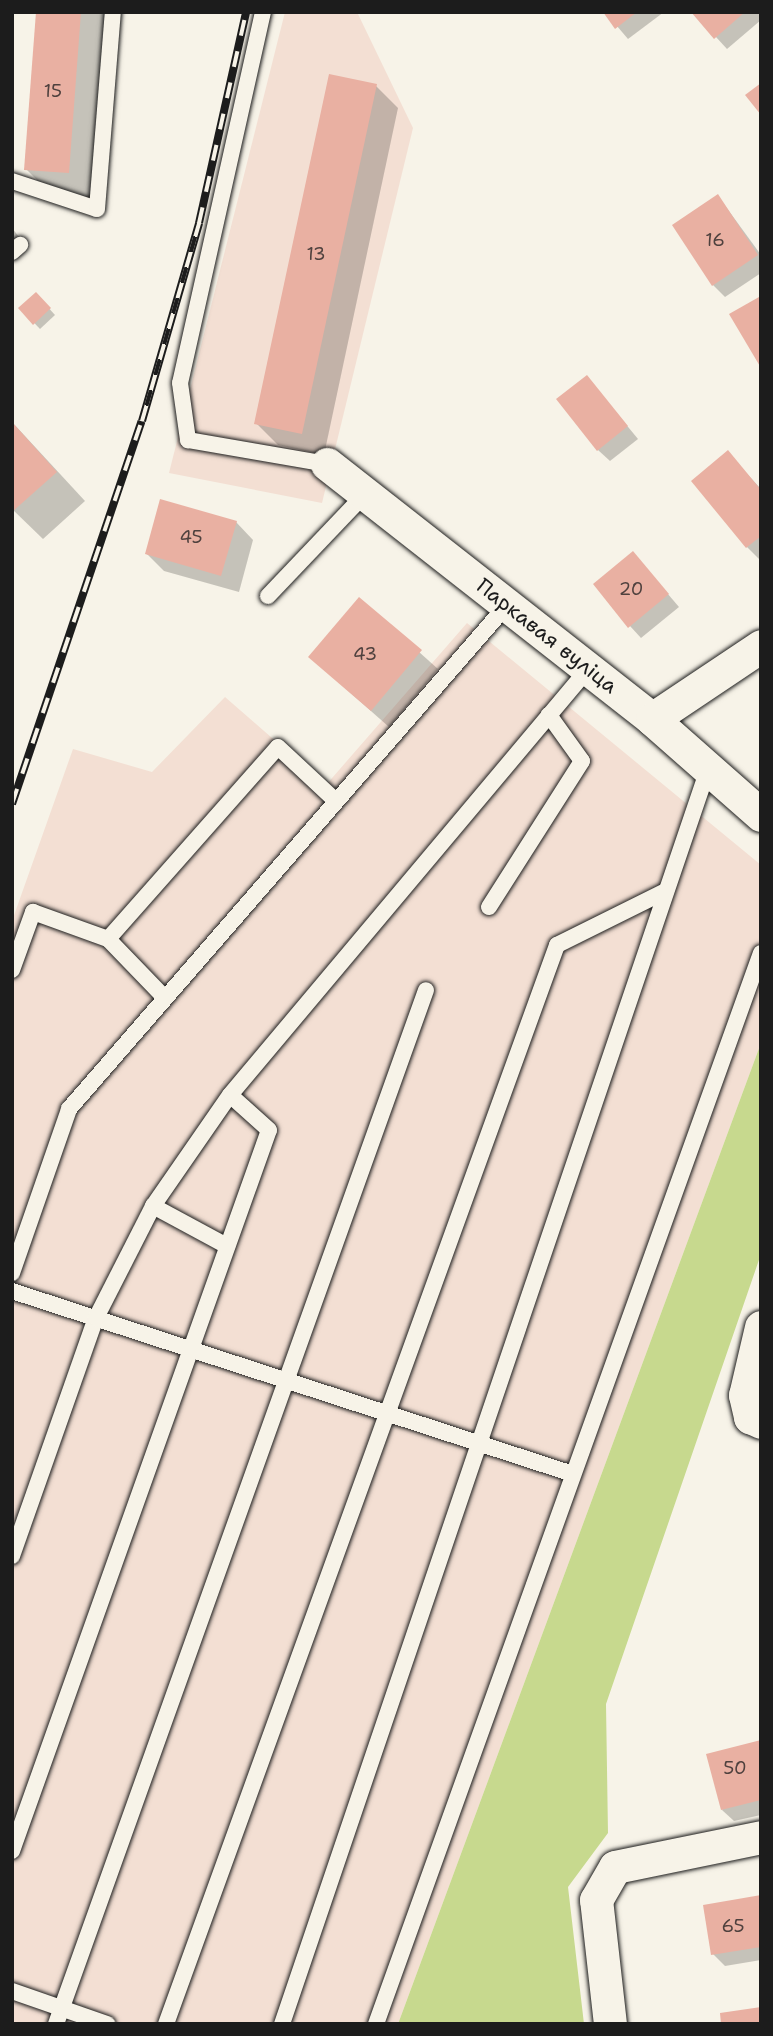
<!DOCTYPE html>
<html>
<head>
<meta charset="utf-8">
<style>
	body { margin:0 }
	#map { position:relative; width:773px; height:2036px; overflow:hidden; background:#f7f3e8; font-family:"Shantell Sans",sans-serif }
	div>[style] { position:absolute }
	.built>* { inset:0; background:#f3dfd3 }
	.green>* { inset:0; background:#c7d98e }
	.shadow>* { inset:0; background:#0003 }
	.building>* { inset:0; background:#e9b0a2 }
	.roads { filter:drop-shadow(0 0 2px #1c1c1c) drop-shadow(0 0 2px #1c1c1c) }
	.service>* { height:16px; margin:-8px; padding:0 8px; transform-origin:8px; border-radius:8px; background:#f7f3e8 }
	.minor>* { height:33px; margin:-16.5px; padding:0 16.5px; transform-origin:16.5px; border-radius:16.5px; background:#f7f3e8 }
	.rail>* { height:8px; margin-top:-4px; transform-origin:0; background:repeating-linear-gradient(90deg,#f7f3e8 0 16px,#1c1c1c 0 32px); box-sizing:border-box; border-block:2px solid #1c1c1c }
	span { translate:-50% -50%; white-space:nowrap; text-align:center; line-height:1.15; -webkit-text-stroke:5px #f7f3e8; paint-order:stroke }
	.number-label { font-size:18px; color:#4f413e }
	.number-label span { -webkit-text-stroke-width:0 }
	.street-label { font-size:21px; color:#1c1c1c }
	.frame { position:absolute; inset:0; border:14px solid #1c1c1c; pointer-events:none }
</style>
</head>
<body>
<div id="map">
	<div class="built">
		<div style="clip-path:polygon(285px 12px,357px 12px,413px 128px,322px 503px,169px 473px)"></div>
		<div style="clip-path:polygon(467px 623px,761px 865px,761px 1043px,398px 2024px,12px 2024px,12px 921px,73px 749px,152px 772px,225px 697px,326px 785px)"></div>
	</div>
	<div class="green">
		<div style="clip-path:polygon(761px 1043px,761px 1254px,606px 1704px,608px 1833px,568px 1887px,584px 2024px,398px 2024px)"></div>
	</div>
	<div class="shadow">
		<div style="clip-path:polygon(38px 12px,112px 12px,97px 201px,55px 198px,26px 169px)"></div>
		<div style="clip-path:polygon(605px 12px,664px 12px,628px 39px)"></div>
		<div style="clip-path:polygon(693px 12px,759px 12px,761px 20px,727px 49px)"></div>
		<div style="clip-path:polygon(376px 86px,398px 108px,324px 455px,278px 445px,256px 423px)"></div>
		<div style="clip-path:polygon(718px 196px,761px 255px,761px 273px,725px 297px,713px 285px)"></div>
		<div style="clip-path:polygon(12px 228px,23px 242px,12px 251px)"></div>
		<div style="clip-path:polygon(36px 294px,55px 315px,40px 329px,20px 308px)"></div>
		<div style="clip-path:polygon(587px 377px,638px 439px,610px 461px,598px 450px)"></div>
		<div style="clip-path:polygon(12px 422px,85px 501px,43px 539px,12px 509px)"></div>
		<div style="clip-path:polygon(728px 453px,761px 489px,761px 561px,747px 547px)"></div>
		<div style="clip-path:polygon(236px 522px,253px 540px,239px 592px,164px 571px,147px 554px)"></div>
		<div style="clip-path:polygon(633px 553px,679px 607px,641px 638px,630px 626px)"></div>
		<div style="clip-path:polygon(360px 599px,438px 669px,389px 727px,310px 657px)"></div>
		<div style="clip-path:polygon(761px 1742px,761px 1815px,734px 1821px,722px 1810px)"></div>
		<div style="clip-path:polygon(761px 1897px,761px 1960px,725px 1966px,713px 1954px)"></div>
	</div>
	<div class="building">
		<div style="clip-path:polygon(36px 12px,81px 12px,69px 173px,24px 170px)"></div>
		<div style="clip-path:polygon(603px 12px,637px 12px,615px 29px)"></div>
		<div style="clip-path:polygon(691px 12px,745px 12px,714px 39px)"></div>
		<div style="clip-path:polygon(329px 74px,377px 84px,302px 434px,254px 424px)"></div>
		<div style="clip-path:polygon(761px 83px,761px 115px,745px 95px)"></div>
		<div style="clip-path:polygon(718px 194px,758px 255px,712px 286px,672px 225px)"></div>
		<div style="clip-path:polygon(36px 292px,51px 308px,33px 325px,18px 308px)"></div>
		<div style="clip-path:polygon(759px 297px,761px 299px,761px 368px,729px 314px)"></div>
		<div style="clip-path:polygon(587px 375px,628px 426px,597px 451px,556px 399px)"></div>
		<div style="clip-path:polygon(12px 422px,57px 472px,12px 512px)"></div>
		<div style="clip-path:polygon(728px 450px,761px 490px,761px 536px,746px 548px,691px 481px)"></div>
		<div style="clip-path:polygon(160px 499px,237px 521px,221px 576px,145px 554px)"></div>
		<div style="clip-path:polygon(633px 551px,669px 594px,628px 628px,593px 584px)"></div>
		<div style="clip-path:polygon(359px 597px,422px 650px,371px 711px,308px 657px)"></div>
		<div style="clip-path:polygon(761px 1740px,761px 1800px,721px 1810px,706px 1754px)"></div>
		<div style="clip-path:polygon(761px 1895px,761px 1947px,711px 1955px,703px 1905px)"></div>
		<div style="clip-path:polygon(761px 2007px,761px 2024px,721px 2024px,720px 2013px)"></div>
	</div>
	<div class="roads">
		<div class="service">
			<div style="left:263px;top:12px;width:380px;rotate:102.6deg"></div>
			<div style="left:180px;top:383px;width:58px;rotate:82deg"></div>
			<div style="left:188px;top:440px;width:141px;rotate:9.8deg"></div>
			<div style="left:12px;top:181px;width:89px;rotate:18.2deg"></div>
			<div style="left:97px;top:209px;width:198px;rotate:-85.4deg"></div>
			<div style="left:12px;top:252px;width:11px;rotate:-41deg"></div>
			<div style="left:268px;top:596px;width:141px;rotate:-46.4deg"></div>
			<div style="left:489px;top:907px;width:173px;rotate:-57.5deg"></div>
			<div style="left:582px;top:761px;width:57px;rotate:-125.7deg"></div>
			<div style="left:108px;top:939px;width:256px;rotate:-48.5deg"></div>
			<div style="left:278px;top:747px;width:79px;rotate:43deg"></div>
			<div style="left:12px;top:970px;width:62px;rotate:-70.1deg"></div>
			<div style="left:33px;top:912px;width:80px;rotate:19.8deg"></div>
			<div style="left:108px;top:939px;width:82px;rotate:46deg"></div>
			<div style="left:153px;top:1206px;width:84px;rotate:28.4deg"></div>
			<div style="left:12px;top:1273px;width:174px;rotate:-70.8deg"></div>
			<div style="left:69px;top:1109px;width:668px;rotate:-49.01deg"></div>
			<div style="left:12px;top:1291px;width:590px;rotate:18.07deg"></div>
			<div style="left:12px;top:1556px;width:252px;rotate:-70.6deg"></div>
			<div style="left:96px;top:1318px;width:126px;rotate:-63deg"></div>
			<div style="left:153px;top:1206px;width:135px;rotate:-55.3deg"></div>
			<div style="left:230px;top:1095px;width:556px;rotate:-49.96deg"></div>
			<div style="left:12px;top:1851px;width:765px;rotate:-70.38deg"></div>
			<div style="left:269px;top:1130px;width:52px;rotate:-138.1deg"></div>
			<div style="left:12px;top:1991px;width:101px;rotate:19.2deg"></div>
			<div style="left:56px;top:2024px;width:1098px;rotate:-70.31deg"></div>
			<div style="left:166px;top:2024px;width:1148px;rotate:-70.08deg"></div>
			<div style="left:557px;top:945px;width:122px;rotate:-26.4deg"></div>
			<div style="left:282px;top:2024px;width:1325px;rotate:-71.25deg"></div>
			<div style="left:376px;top:2024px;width:1138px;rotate:-70.23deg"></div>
		</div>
		<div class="minor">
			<div style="left:327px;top:464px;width:413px;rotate:38.1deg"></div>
			<div style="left:652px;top:719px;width:145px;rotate:41.4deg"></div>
			<div style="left:652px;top:719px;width:131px;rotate:-33.8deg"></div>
			<div style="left:761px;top:1327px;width:70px;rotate:103.2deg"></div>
			<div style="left:745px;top:1395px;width:23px;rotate:77deg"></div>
			<div style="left:750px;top:1417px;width:12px;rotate:24deg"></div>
			<div style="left:610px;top:2024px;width:125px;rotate:-96.4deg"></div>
			<div style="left:596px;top:1900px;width:38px;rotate:-60deg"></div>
			<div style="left:615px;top:1867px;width:149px;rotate:-11.6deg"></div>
		</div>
	</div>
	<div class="rail">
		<div style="left:12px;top:804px;width:404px;rotate:-71.3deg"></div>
		<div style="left:142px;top:421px;width:206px;rotate:-73.9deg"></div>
		<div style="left:199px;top:223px;width:216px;rotate:-77.4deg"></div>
	</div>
	<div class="number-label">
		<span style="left:53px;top:91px">15</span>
		<span style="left:715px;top:240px">16</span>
		<span style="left:316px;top:254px">13</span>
		<span style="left:191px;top:537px">45</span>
		<span style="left:631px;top:589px">20</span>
		<span style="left:365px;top:654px">43</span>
		<span style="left:735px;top:1768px">50</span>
		<span style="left:733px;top:1926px">65</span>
	</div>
	<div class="street-label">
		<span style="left:547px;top:636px;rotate:38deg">Паркавая вуліца</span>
	</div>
	<div class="frame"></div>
</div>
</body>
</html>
